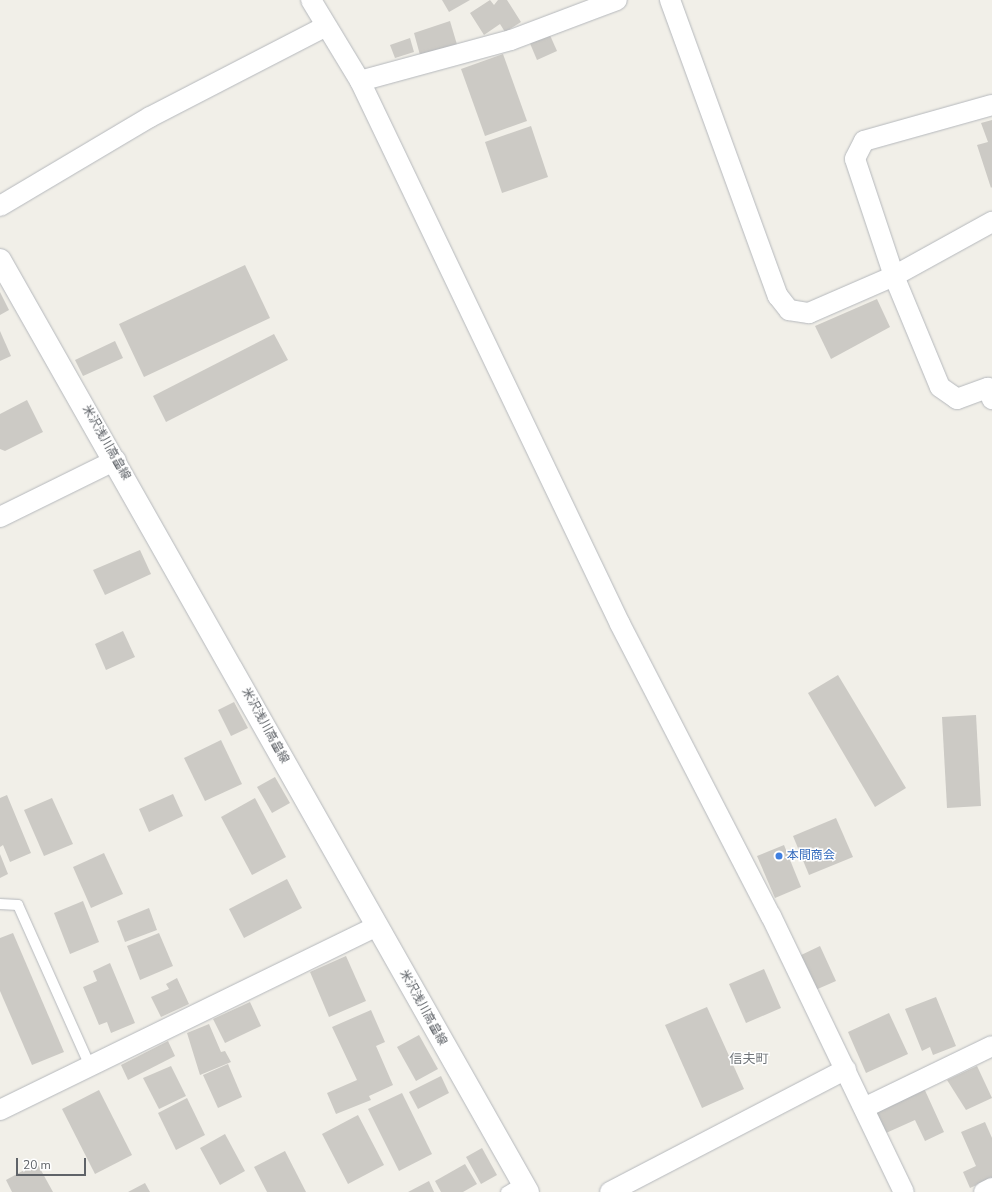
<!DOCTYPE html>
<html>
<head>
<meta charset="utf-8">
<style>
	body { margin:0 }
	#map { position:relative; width:992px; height:1192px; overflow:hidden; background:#f1efe8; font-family:"Nunito Sans","Noto Sans JP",sans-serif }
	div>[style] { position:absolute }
	.building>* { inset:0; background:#cccac5 }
	.roads { filter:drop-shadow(0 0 1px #b5b8bc) drop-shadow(0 0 1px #b5b8bc) }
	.service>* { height:10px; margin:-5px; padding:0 5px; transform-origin:5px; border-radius:5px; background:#fff }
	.minor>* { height:20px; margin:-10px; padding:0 10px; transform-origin:10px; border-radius:10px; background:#fff }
	.secondary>* { height:22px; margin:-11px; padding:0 11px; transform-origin:11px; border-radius:11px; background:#fff }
	.dots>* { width:11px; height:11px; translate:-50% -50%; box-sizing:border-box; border:2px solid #fff; border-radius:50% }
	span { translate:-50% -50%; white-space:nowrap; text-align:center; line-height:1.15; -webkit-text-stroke:3px #fff; paint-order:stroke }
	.street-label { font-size:12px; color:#5f6368 }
	.shop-label { font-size:12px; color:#366cbe }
	.left { translate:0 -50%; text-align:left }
	.neighbourhood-label { font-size:13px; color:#70757a }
	.scale { position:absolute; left:16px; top:1158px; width:70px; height:18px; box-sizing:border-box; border:2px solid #5f6368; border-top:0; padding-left:5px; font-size:12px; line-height:14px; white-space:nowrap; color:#5f6368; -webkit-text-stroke:3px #fff; paint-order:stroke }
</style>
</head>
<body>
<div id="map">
	<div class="building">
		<div style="clip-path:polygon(442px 0,470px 0,449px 12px)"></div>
		<div style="clip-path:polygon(490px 0,494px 5px,498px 0,507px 0,521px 22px,505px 32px,500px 24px,484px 35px,470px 13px)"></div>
		<div style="clip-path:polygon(450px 21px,458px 48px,420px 55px,414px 33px)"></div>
		<div style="clip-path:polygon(549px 33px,557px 51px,537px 60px,529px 41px)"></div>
		<div style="clip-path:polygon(410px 38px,414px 52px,395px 58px,390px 45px)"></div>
		<div style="clip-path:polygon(503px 54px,527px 121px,485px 136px,461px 69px)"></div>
		<div style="clip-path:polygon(992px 120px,992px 187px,991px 188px,977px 145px,988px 142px,981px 123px)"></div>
		<div style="clip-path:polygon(531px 126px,548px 177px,502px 193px,485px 142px)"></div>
		<div style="clip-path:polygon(245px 265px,270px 318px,144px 377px,119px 324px)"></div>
		<div style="clip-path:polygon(0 292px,9px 310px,0 315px)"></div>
		<div style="clip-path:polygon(877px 299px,890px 327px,831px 359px,815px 326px)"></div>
		<div style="clip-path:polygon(0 331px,11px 356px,0 361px)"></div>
		<div style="clip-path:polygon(274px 334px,288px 360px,166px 422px,153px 396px)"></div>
		<div style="clip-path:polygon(115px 341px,123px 358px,83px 376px,75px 360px)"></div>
		<div style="clip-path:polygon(27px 400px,43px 432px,5px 451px,0 449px,0 414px)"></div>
		<div style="clip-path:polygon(140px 550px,151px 574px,105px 595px,93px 570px)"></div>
		<div style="clip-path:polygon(123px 631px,135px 657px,106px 670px,95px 644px)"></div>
		<div style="clip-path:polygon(838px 675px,906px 788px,875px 807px,808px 693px)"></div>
		<div style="clip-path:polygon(234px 702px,248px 728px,231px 736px,218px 710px)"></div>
		<div style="clip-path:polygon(976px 715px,981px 806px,947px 808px,942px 717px)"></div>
		<div style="clip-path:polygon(221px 740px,242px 784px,205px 801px,184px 758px)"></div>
		<div style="clip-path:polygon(275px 777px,290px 803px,272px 813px,257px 787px)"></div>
		<div style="clip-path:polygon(173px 794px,183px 816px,149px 832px,139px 809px)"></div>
		<div style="clip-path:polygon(7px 795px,31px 853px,10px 862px,3px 845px,0 847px,0 798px)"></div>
		<div style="clip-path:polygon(52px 798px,73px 844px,44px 856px,24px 810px)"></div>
		<div style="clip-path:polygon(255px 798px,286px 857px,252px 875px,221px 817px)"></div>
		<div style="clip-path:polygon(836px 818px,853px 857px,809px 875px,793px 836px)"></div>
		<div style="clip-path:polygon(784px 845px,801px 887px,775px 898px,757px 856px)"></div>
		<div style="clip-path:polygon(104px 853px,123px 894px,91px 908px,73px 867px)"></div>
		<div style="clip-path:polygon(0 854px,8px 874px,0 878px)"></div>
		<div style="clip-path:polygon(287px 879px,302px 908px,244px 938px,229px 909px)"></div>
		<div style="clip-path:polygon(83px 901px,99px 942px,70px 954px,54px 913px)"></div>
		<div style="clip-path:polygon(149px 908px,157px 930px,125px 942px,117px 921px)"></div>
		<div style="clip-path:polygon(13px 933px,64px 1052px,32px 1065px,0 991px,0 938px)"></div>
		<div style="clip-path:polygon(159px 933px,173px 966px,140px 980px,127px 946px)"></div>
		<div style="clip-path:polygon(820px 946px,836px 981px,813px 991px,797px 957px)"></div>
		<div style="clip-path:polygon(346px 956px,366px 1001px,329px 1017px,310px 972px)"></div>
		<div style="clip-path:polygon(110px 963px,135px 1023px,111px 1033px,107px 1022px,99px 1025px,83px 987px,97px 981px,93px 971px)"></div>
		<div style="clip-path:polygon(764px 969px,781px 1008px,746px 1023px,729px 984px)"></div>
		<div style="clip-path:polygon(177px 978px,189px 1004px,161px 1017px,151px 997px,169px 989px,166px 984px)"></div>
		<div style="clip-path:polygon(936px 997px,956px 1046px,933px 1055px,930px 1047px,922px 1051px,905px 1009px)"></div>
		<div style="clip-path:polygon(250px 1002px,261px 1026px,225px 1043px,213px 1019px)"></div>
		<div style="clip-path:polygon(707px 1007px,744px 1089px,702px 1108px,665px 1025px)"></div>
		<div style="clip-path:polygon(371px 1010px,385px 1042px,376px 1046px,393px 1085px,369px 1096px,371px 1100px,336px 1114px,327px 1093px,357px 1080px,332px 1027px)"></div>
		<div style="clip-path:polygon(889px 1013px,908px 1054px,866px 1073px,848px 1032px)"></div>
		<div style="clip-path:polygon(209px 1024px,221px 1052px,225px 1051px,231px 1062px,200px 1075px,187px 1033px)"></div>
		<div style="clip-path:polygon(419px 1035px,438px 1069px,416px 1081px,397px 1047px)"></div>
		<div style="clip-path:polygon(168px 1041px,175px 1056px,128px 1080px,121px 1065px)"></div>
		<div style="clip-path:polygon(228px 1064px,242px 1097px,218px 1108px,203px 1075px)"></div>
		<div style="clip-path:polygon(171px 1066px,186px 1096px,159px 1109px,143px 1078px)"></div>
		<div style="clip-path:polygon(977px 1066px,992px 1098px,966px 1110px,947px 1080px)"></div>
		<div style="clip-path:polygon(441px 1076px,449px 1093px,418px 1109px,409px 1092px)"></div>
		<div style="clip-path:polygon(923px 1086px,944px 1132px,925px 1141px,915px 1120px,886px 1133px,874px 1108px)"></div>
		<div style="clip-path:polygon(99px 1090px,132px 1155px,95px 1174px,62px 1109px)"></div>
		<div style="clip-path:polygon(402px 1093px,432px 1154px,399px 1171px,368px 1109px)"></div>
		<div style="clip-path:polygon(187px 1098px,205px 1135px,176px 1150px,158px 1113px)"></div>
		<div style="clip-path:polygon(358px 1115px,384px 1165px,348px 1184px,322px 1134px)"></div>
		<div style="clip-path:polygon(985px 1122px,992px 1138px,992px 1178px,970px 1188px,963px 1172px,976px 1166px,961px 1132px)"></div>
		<div style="clip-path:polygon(225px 1134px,245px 1171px,220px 1185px,200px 1148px)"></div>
		<div style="clip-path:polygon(482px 1148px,497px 1175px,481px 1184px,466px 1157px)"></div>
		<div style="clip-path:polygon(285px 1151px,306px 1192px,267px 1192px,254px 1167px)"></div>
		<div style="clip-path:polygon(37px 1163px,53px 1192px,12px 1192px,6px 1180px)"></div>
		<div style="clip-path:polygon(465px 1164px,477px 1184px,463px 1192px,441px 1192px,435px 1181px)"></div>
		<div style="clip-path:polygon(429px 1181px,434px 1192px,408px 1192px)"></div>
		<div style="clip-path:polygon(145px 1183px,150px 1192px,128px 1192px)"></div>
	</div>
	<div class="roads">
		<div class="service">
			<div style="left:0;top:904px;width:18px;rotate:3deg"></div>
			<div style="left:18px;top:905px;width:176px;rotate:65.9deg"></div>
			<div style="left:506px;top:1192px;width:17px;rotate:-31deg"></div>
		</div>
		<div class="minor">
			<div style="left:311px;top:0;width:95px;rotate:58.8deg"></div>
			<div style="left:360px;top:81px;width:602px;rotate:64.41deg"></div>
			<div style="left:620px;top:624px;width:329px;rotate:62.7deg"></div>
			<div style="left:771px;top:916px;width:306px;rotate:64.3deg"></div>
			<div style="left:670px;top:0;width:315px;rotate:70deg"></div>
			<div style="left:778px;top:296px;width:18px;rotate:52deg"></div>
			<div style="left:789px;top:310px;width:20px;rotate:9deg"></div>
			<div style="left:809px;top:313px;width:93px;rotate:-23.5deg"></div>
			<div style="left:894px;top:276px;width:112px;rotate:-28.9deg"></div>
			<div style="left:360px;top:81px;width:156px;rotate:-15.2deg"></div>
			<div style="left:511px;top:40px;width:113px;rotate:-20.7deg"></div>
			<div style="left:992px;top:105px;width:133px;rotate:164.3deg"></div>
			<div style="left:864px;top:141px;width:20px;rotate:117deg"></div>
			<div style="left:855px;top:159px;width:123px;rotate:71.6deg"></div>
			<div style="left:894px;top:276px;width:120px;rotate:67.5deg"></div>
			<div style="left:940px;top:387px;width:21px;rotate:35deg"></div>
			<div style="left:957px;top:399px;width:33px;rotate:-20deg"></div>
			<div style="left:988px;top:388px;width:12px;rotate:70deg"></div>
			<div style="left:0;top:206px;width:174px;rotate:-30.7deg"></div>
			<div style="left:150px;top:117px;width:198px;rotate:-27.3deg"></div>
			<div style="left:0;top:517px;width:129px;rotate:-26.2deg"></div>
			<div style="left:864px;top:1108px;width:142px;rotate:-25.8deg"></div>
			<div style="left:0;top:1110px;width:420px;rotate:-26deg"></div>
			<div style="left:610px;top:1192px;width:266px;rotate:-27.5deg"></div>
			<div style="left:984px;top:1192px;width:9px;rotate:-27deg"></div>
		</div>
		<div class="secondary">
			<div style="left:0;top:260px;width:1071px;rotate:60.47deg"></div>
		</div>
	</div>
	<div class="dots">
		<div style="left:779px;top:856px;background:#3f7fe0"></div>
	</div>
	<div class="street-label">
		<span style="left:106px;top:443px;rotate:60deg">米沢浅川高畠線</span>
		<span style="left:265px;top:726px;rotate:61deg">米沢浅川高畠線</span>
		<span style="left:423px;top:1008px;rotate:61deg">米沢浅川高畠線</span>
	</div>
	<div class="shop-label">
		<span class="left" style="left:787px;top:856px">本間商会</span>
	</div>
	<div class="neighbourhood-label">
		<span style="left:749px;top:1059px">信夫町</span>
	</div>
	<div class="scale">20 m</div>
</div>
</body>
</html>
